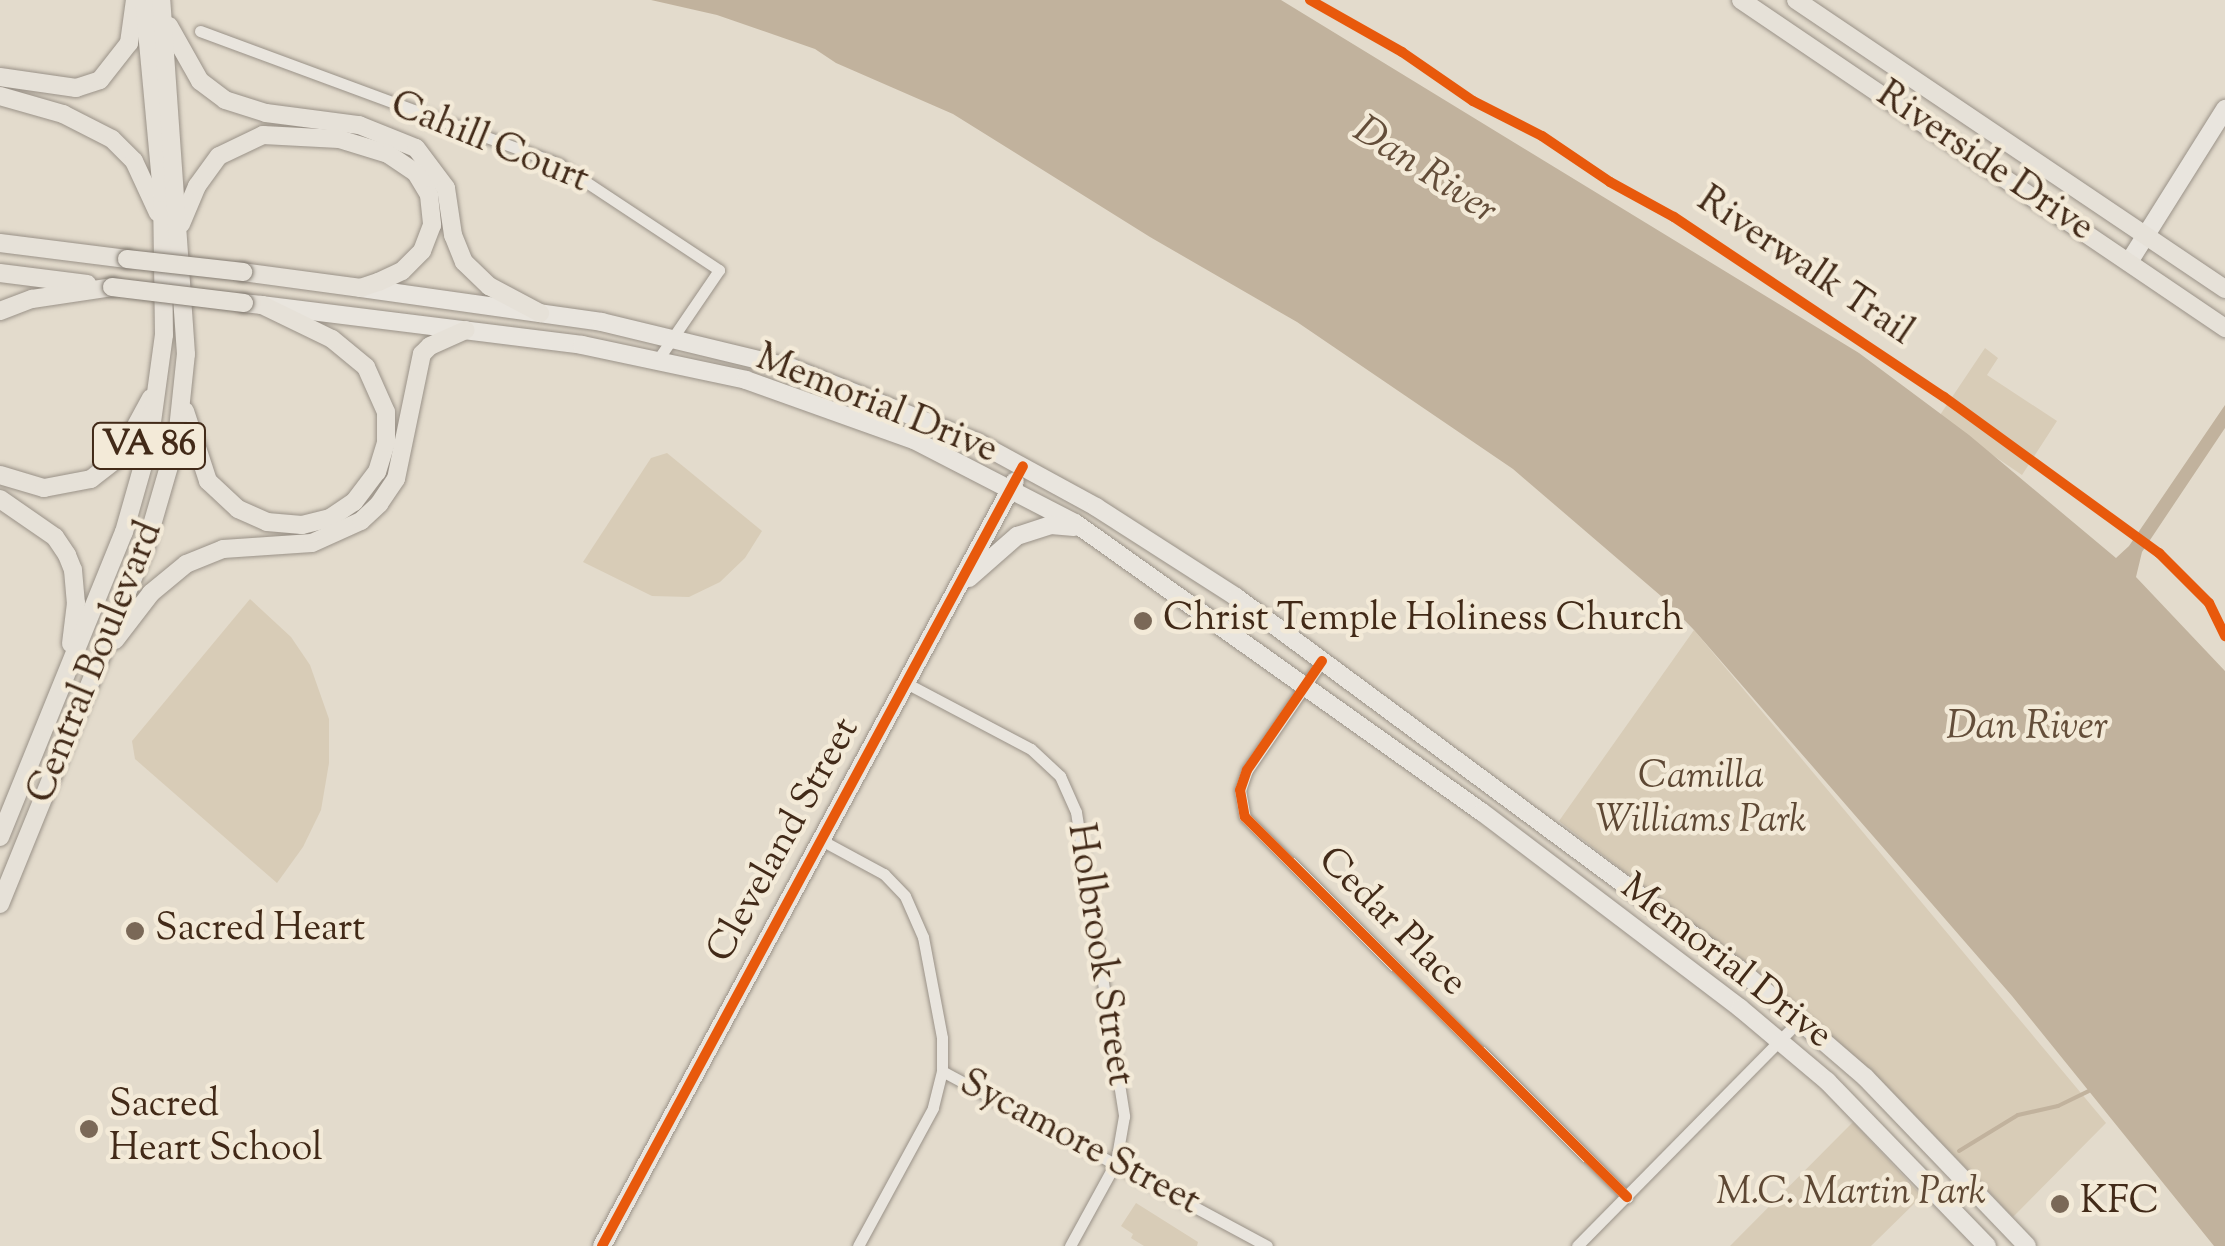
<!DOCTYPE html>
<html>
<head>
<meta charset="utf-8">
<style>
	body { margin:0 }
	#map { position:relative; width:2225px; height:1246px; overflow:hidden; background:#e3dbcc; font-family:"Sorts Mill Goudy",serif }
	div>[style] { position:absolute }
	.green>* { inset:0; background:#d8ccb7 }
	.water>* { inset:0; background:#c1b29d }
	.stream>* { height:4px; margin:-2px; padding:0 2px; transform-origin:2px; border-radius:2px; background:#c1b29d }
	.roads { filter:drop-shadow(0 0 2px #9a9288) drop-shadow(0 0 2px #9a9288) }
	.street>* { height:11px; margin:-5.5px; padding:0 5.5px; transform-origin:5.5px; border-radius:5.5px; background:#e9e5de }
	.secondary>* { height:18px; margin:-9px; padding:0 9px; transform-origin:9px; border-radius:9px; background:#e9e5de }
	.primary>* { height:18px; margin:-9px; padding:0 9px; transform-origin:9px; border-radius:9px; background:#e6e1d8 }
	.bridges { filter:drop-shadow(0 0 2px #837b71) drop-shadow(0 0 2px #837b71) }
	.primary-bridge>* { height:18px; margin:-9px; padding:0 9px; transform-origin:9px; border-radius:9px; background:#e6e1d8 }
	.cycleway>* { height:10px; margin:-5px; padding:0 5px; transform-origin:5px; border-radius:5px; background:#e8590c }
	.dots>* { width:28px; height:28px; translate:-50% -50%; box-sizing:border-box; border:5px solid #f3ead8; border-radius:50% }
	span { translate:-50% -50%; white-space:nowrap; text-align:center; line-height:1.15; -webkit-text-stroke:9px #f3ead8; paint-order:stroke }
	.shield-label span { padding:2px 8px; background:#f3ead8; border:2px solid; border-radius:8px; -webkit-text-stroke-width:0 }
	.shield-label { font-size:35px; color:#422a18; font-weight:700 }
	.street-label { font-size:38px; color:#422a18 }
	.poi-label { font-size:38px; color:#422a18 }
	.left { translate:0 -50%; text-align:left }
	.park-label { font-size:38px; color:#5e4834; font-style:italic }
	.water-label { font-size:40px; color:#644e3a; font-style:italic }
</style>
</head>
<body>
<div id="map">
	<div class="green">
		<div style="clip-path:polygon(1985px 348px,1998px 358px,1987px 375px,2057px 421px,2022px 475px,1938px 418px)"></div>
		<div style="clip-path:polygon(667px 453px,762px 531px,745px 558px,720px 582px,689px 597px,652px 596px,583px 562px,651px 458px)"></div>
		<div style="clip-path:polygon(250px 599px,291px 637px,310px 665px,329px 719px,329px 763px,321px 810px,303px 847px,277px 883px,135px 759px,132px 741px)"></div>
		<div style="clip-path:polygon(1694px 630px,2106px 1123px,2013px 1217px,1881px 1080px,1804px 1011px,1559px 821px)"></div>
		<div style="clip-path:polygon(1853px 1122px,1922px 1196px,1871px 1246px,1730px 1246px)"></div>
		<div style="clip-path:polygon(1136px 1203px,1198px 1242px,1197px 1246px,1144px 1246px,1131px 1238px,1133px 1234px,1121px 1226px)"></div>
	</div>
	<div class="water">
		<div style="clip-path:polygon(651px 0,1281px 0,1859px 353px,1969px 435px,2116px 558px,2129px 546px,2225px 405px,2225px 428px,2142px 552px,2136px 577px,2225px 671px,2225px 1246px,2214px 1246px,2012px 996px,1694px 630px,1661px 596px,1513px 469px,1297px 322px,1150px 237px,953px 114px,836px 63px,815px 49px,717px 15px)"></div>
	</div>
	<div class="stream">
		<div style="left:1959px;top:1151px;width:69px;rotate:-31.4deg"></div>
		<div style="left:2018px;top:1115px;width:41px;rotate:-12.7deg"></div>
		<div style="left:2058px;top:1106px;width:34px;rotate:-26deg"></div>
	</div>
	<div class="roads">
		<div class="street">
			<div style="left:200px;top:31px;width:383px;rotate:20.3deg"></div>
			<div style="left:559px;top:164px;width:192px;rotate:33.5deg"></div>
			<div style="left:719px;top:270px;width:107px;rotate:124.3deg"></div>
			<div style="left:1322px;top:661px;width:132px;rotate:124.5deg"></div>
			<div style="left:1247px;top:770px;width:21px;rotate:109deg"></div>
			<div style="left:1240px;top:790px;width:27px;rotate:80deg"></div>
			<div style="left:1245px;top:817px;width:539px;rotate:44.85deg"></div>
			<div style="left:906px;top:683px;width:141px;rotate:27.8deg"></div>
			<div style="left:1031px;top:749px;width:40px;rotate:43deg"></div>
			<div style="left:1060px;top:776px;width:39px;rotate:66deg"></div>
			<div style="left:1076px;top:812px;width:308px;rotate:81deg"></div>
			<div style="left:1124px;top:1116px;width:47px;rotate:99.9deg"></div>
			<div style="left:1116px;top:1162px;width:96px;rotate:118.7deg"></div>
			<div style="left:821px;top:840px;width:72px;rotate:28.4deg"></div>
			<div style="left:884px;top:874px;width:30px;rotate:46deg"></div>
			<div style="left:905px;top:896px;width:45px;rotate:66.3deg"></div>
			<div style="left:923px;top:937px;width:103px;rotate:79.3deg"></div>
			<div style="left:942px;top:1038px;width:33px;rotate:90deg"></div>
			<div style="left:942px;top:1071px;width:38px;rotate:104deg"></div>
			<div style="left:933px;top:1108px;width:157px;rotate:118.5deg"></div>
			<div style="left:942px;top:1071px;width:369px;rotate:28.3deg"></div>
			<div style="left:1577px;top:1246px;width:319px;rotate:-45.4deg"></div>
		</div>
		<div class="secondary">
			<div style="left:2129px;top:262px;width:181px;rotate:-57.9deg"></div>
			<div style="left:361px;top:288px;width:243px;rotate:8deg"></div>
			<div style="left:602px;top:322px;width:195px;rotate:13.6deg"></div>
			<div style="left:792px;top:368px;width:199px;rotate:21.8deg"></div>
			<div style="left:977px;top:442px;width:136px;rotate:28.6deg"></div>
			<div style="left:1096px;top:507px;width:166px;rotate:32.7deg"></div>
			<div style="left:1236px;top:597px;width:632px;rotate:36.51deg"></div>
			<div style="left:1744px;top:973px;width:160px;rotate:40.7deg"></div>
			<div style="left:1865px;top:1077px;width:234px;rotate:46.2deg"></div>
			<div style="left:262px;top:305px;width:322px;rotate:7.1deg"></div>
			<div style="left:582px;top:345px;width:168px;rotate:12deg"></div>
			<div style="left:746px;top:380px;width:178px;rotate:19.7deg"></div>
			<div style="left:914px;top:440px;width:181px;rotate:27.3deg"></div>
			<div style="left:1075px;top:523px;width:499px;rotate:35.4deg"></div>
			<div style="left:1482px;top:812px;width:324px;rotate:37.2deg"></div>
			<div style="left:1740px;top:1008px;width:114px;rotate:40deg"></div>
			<div style="left:1827px;top:1081px;width:230px;rotate:45.9deg"></div>
			<div style="left:969px;top:578px;width:64px;rotate:-41.2deg"></div>
			<div style="left:1017px;top:536px;width:36px;rotate:-18deg"></div>
			<div style="left:1051px;top:525px;width:23px;rotate:5deg"></div>
			<div style="left:602px;top:1246px;width:869px;rotate:-61.64deg"></div>
		</div>
		<div class="primary">
			<div style="left:1741px;top:0;width:585px;rotate:34.12deg"></div>
			<div style="left:1796px;top:0;width:517px;rotate:33.97deg"></div>
			<div style="left:169px;top:26px;width:63px;rotate:60.6deg"></div>
			<div style="left:200px;top:81px;width:31px;rotate:37deg"></div>
			<div style="left:225px;top:100px;width:43px;rotate:17.6deg"></div>
			<div style="left:266px;top:113px;width:94px;rotate:7.4deg"></div>
			<div style="left:359px;top:125px;width:61px;rotate:22deg"></div>
			<div style="left:416px;top:148px;width:50px;rotate:53.1deg"></div>
			<div style="left:446px;top:188px;width:48px;rotate:81.5deg"></div>
			<div style="left:453px;top:235px;width:29px;rotate:68deg"></div>
			<div style="left:464px;top:262px;width:35px;rotate:44deg"></div>
			<div style="left:489px;top:286px;width:58px;rotate:27.9deg"></div>
			<div style="left:0;top:77px;width:77px;rotate:8.2deg"></div>
			<div style="left:76px;top:88px;width:25px;rotate:-18deg"></div>
			<div style="left:100px;top:80px;width:47px;rotate:-51.9deg"></div>
			<div style="left:129px;top:43px;width:43px;rotate:-82.1deg"></div>
			<div style="left:0;top:96px;width:66px;rotate:15.9deg"></div>
			<div style="left:63px;top:114px;width:55px;rotate:27deg"></div>
			<div style="left:112px;top:139px;width:31px;rotate:45deg"></div>
			<div style="left:134px;top:161px;width:57px;rotate:65.2deg"></div>
			<div style="left:181px;top:224px;width:41px;rotate:-67.2deg"></div>
			<div style="left:197px;top:186px;width:37px;rotate:-54deg"></div>
			<div style="left:219px;top:156px;width:49px;rotate:-25.5deg"></div>
			<div style="left:263px;top:135px;width:76px;rotate:3deg"></div>
			<div style="left:339px;top:139px;width:51px;rotate:17deg"></div>
			<div style="left:388px;top:154px;width:34px;rotate:34deg"></div>
			<div style="left:416px;top:173px;width:26px;rotate:59deg"></div>
			<div style="left:429px;top:195px;width:30px;rotate:84deg"></div>
			<div style="left:432px;top:225px;width:28px;rotate:111deg"></div>
			<div style="left:422px;top:251px;width:28px;rotate:135deg"></div>
			<div style="left:402px;top:271px;width:26px;rotate:155deg"></div>
			<div style="left:378px;top:282px;width:18px;rotate:161deg"></div>
			<div style="left:361px;top:288px;width:119px;rotate:-172.3deg"></div>
			<div style="left:0;top:243px;width:128px;rotate:7.2deg"></div>
			<div style="left:0;top:273px;width:88px;rotate:7.2deg"></div>
			<div style="left:0;top:311px;width:34px;rotate:-21deg"></div>
			<div style="left:32px;top:299px;width:81px;rotate:-8.5deg"></div>
			<div style="left:185px;top:411px;width:74px;rotate:71.8deg"></div>
			<div style="left:208px;top:481px;width:41px;rotate:43deg"></div>
			<div style="left:238px;top:509px;width:32px;rotate:24deg"></div>
			<div style="left:267px;top:522px;width:35px;rotate:5deg"></div>
			<div style="left:302px;top:525px;width:29px;rotate:-14deg"></div>
			<div style="left:330px;top:518px;width:29px;rotate:-34deg"></div>
			<div style="left:354px;top:502px;width:38px;rotate:-53deg"></div>
			<div style="left:377px;top:472px;width:30px;rotate:-73deg"></div>
			<div style="left:386px;top:443px;width:31px;rotate:-90deg"></div>
			<div style="left:386px;top:412px;width:49px;rotate:-114deg"></div>
			<div style="left:366px;top:367px;width:44px;rotate:-140.5deg"></div>
			<div style="left:332px;top:339px;width:78px;rotate:-154.1deg"></div>
			<div style="left:262px;top:305px;width:18px;rotate:-174deg"></div>
			<div style="left:0;top:475px;width:46px;rotate:16.5deg"></div>
			<div style="left:44px;top:488px;width:48px;rotate:-10.8deg"></div>
			<div style="left:91px;top:479px;width:36px;rotate:-38deg"></div>
			<div style="left:119px;top:457px;width:67px;rotate:-61.5deg"></div>
			<div style="left:0;top:499px;width:67px;rotate:34.6deg"></div>
			<div style="left:55px;top:537px;width:22px;rotate:56deg"></div>
			<div style="left:67px;top:555px;width:16px;rotate:68deg"></div>
			<div style="left:73px;top:570px;width:33px;rotate:85deg"></div>
			<div style="left:76px;top:603px;width:41px;rotate:97deg"></div>
			<div style="left:115px;top:640px;width:59px;rotate:-52.5deg"></div>
			<div style="left:151px;top:593px;width:45px;rotate:-39.6deg"></div>
			<div style="left:186px;top:564px;width:40px;rotate:-22deg"></div>
			<div style="left:223px;top:549px;width:89px;rotate:-3.9deg"></div>
			<div style="left:312px;top:543px;width:54px;rotate:-24.2deg"></div>
			<div style="left:361px;top:521px;width:25px;rotate:-43deg"></div>
			<div style="left:379px;top:504px;width:30px;rotate:-56deg"></div>
			<div style="left:396px;top:479px;width:128px;rotate:-78.3deg"></div>
			<div style="left:422px;top:354px;width:11px;rotate:-45deg"></div>
			<div style="left:430px;top:346px;width:39px;rotate:-24deg"></div>
			<div style="left:0;top:837px;width:329px;rotate:-67.9deg"></div>
			<div style="left:124px;top:532px;width:91px;rotate:-74.1deg"></div>
			<div style="left:149px;top:444px;width:110px;rotate:-82.2deg"></div>
			<div style="left:164px;top:335px;width:142px;rotate:-90.8deg"></div>
			<div style="left:162px;top:193px;width:194px;rotate:-95.3deg"></div>
			<div style="left:0;top:904px;width:383px;rotate:-67.8deg"></div>
			<div style="left:145px;top:549px;width:115px;rotate:-73.8deg"></div>
			<div style="left:177px;top:439px;width:85px;rotate:-84deg"></div>
			<div style="left:186px;top:354px;width:355px;rotate:-94deg"></div>
		</div>
	</div>
	<div class="bridges">
		<div class="primary-bridge">
			<div style="left:127px;top:259px;width:117px;rotate:6.4deg"></div>
			<div style="left:112px;top:287px;width:133px;rotate:6.9deg"></div>
		</div>
	</div>
	<div class="cycleway">
		<div style="left:1310px;top:0;width:106px;rotate:29.5deg"></div>
		<div style="left:1402px;top:52px;width:86px;rotate:34.6deg"></div>
		<div style="left:1473px;top:101px;width:77px;rotate:26.9deg"></div>
		<div style="left:1542px;top:136px;width:82px;rotate:34.1deg"></div>
		<div style="left:1610px;top:182px;width:73px;rotate:28.7deg"></div>
		<div style="left:1674px;top:217px;width:324px;rotate:33.7deg"></div>
		<div style="left:1944px;top:397px;width:266px;rotate:36deg"></div>
		<div style="left:2159px;top:553px;width:71px;rotate:45deg"></div>
		<div style="left:2209px;top:603px;width:37px;rotate:64deg"></div>
		<div style="left:1322px;top:661px;width:132px;rotate:124.5deg"></div>
		<div style="left:1247px;top:770px;width:21px;rotate:109deg"></div>
		<div style="left:1240px;top:790px;width:27px;rotate:80deg"></div>
		<div style="left:1245px;top:817px;width:539px;rotate:44.85deg"></div>
		<div style="left:602px;top:1246px;width:886px;rotate:-61.64deg"></div>
	</div>
	<div class="dots">
		<div style="left:1143px;top:621px;background:#7a6857"></div>
		<div style="left:135px;top:931px;background:#7a6857"></div>
		<div style="left:89px;top:1129px;background:#7a6857"></div>
		<div style="left:2060px;top:1204px;background:#7a6857"></div>
	</div>
	<div class="shield-label">
		<span style="left:149px;top:446px">VA 86</span>
	</div>
	<div class="street-label">
		<span style="left:489px;top:144px;rotate:22deg">Cahill Court</span>
		<span style="left:1984px;top:163px;rotate:34deg">Riverside Drive</span>
		<span style="left:1804px;top:268px;rotate:34deg">Riverwalk Trail</span>
		<span style="left:876px;top:406px;rotate:22deg">Memorial Drive</span>
		<span style="left:97px;top:663px;rotate:-68deg">Central Boulevard</span>
		<span style="left:785px;top:841px;rotate:-61deg">Cleveland Street</span>
		<span style="left:1391px;top:923px;rotate:45deg">Cedar Place</span>
		<span style="left:1098px;top:955px;rotate:81deg">Holbrook Street</span>
		<span style="left:1725px;top:963px;rotate:38deg">Memorial Drive</span>
		<span style="left:1079px;top:1144px;rotate:28deg">Sycamore Street</span>
	</div>
	<div class="poi-label">
		<span class="left" style="left:1163px;top:621px">Christ Temple Holiness Church</span>
		<span class="left" style="left:155px;top:931px">Sacred Heart</span>
		<span class="left" style="left:109px;top:1129px">Sacred<br>Heart School</span>
		<span class="left" style="left:2080px;top:1204px">KFC</span>
	</div>
	<div class="park-label">
		<span style="left:1701px;top:801px">Camilla<br>Williams Park</span>
		<span style="left:1851px;top:1195px">M.C. Martin Park</span>
	</div>
	<div class="water-label">
		<span style="left:1424px;top:172px;rotate:33deg">Dan River</span>
		<span style="left:2027px;top:729px">Dan River</span>
	</div>
</div>
</body>
</html>
